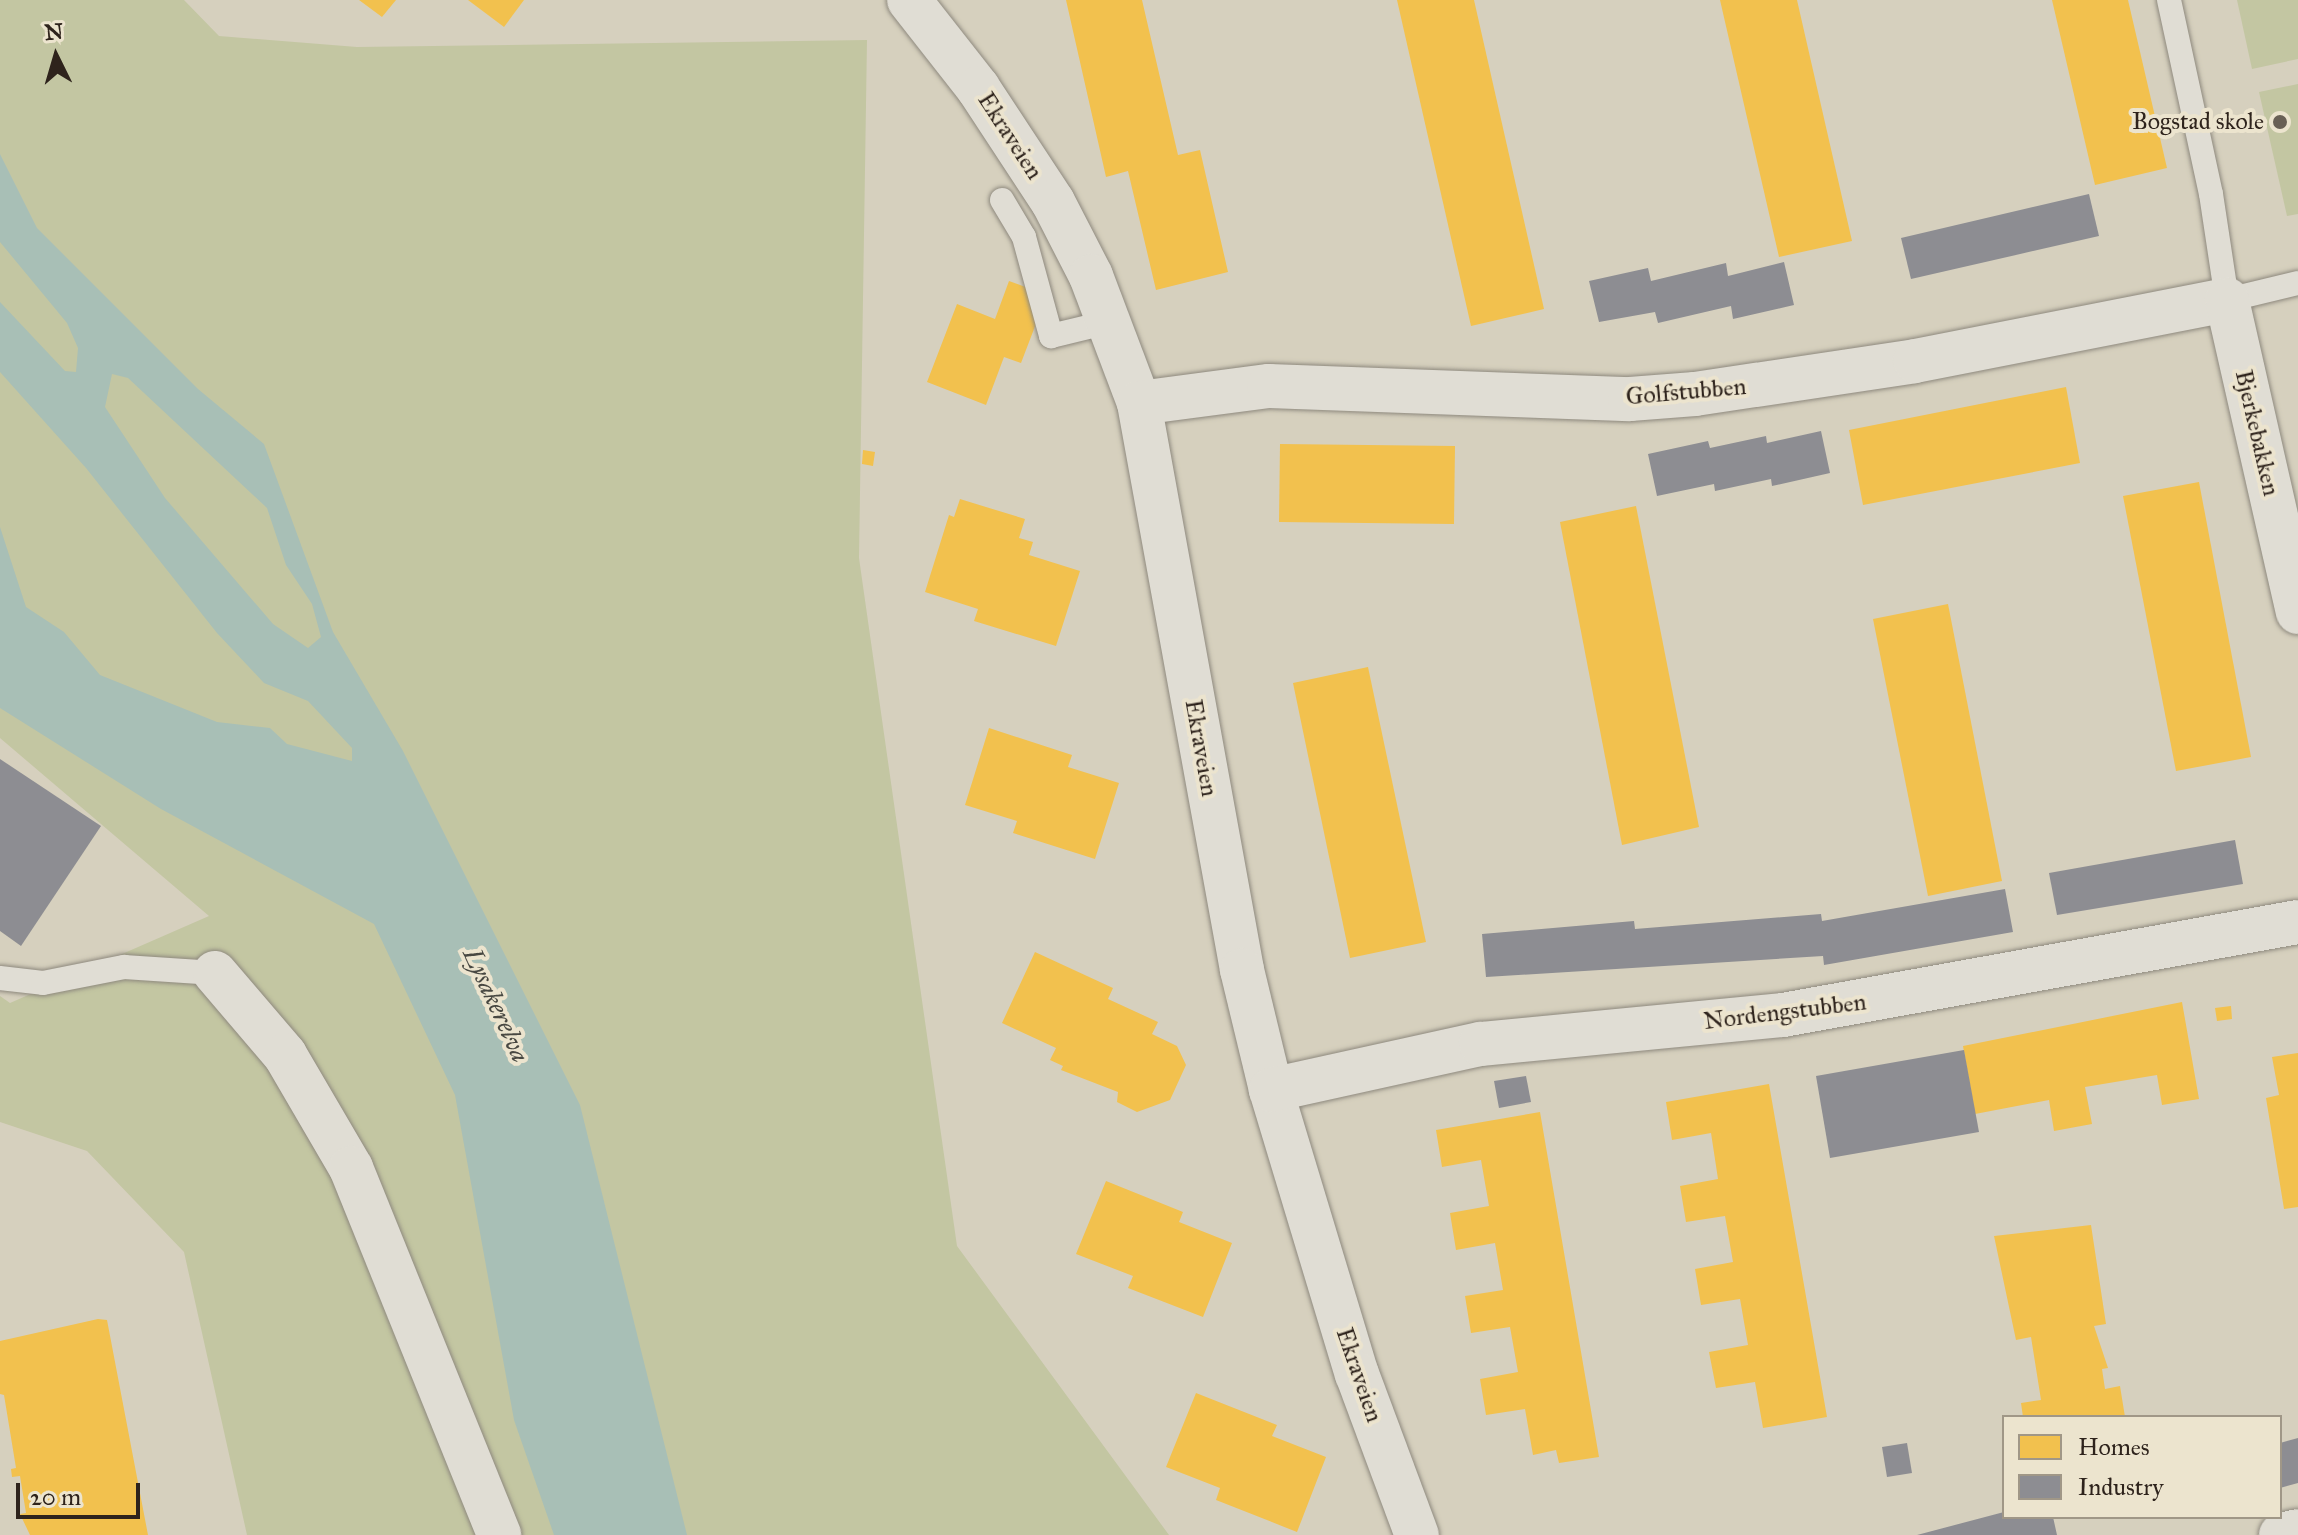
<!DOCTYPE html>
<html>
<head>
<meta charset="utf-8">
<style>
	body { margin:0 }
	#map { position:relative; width:2298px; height:1535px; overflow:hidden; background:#d6d0be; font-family:"IM FELL Great Primer",serif }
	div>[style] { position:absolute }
	.green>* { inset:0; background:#c3c6a2 }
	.water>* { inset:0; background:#a8bfb6 }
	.homes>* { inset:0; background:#f2c14e }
	.industry>* { inset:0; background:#8d8d92 }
	.roads { filter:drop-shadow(0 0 2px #8e897e) drop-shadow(0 0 2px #8e897e) }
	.service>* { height:24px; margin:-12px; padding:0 12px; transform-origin:12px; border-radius:12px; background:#e0ddd4 }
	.minor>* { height:44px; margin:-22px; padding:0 22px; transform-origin:22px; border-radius:22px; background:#e0ddd4 }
	.dots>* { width:22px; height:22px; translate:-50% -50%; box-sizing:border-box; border:4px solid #ece4ce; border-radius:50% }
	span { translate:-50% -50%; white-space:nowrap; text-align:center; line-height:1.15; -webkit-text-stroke:8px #ece4ce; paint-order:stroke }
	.poi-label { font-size:24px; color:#2e231c }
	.right { translate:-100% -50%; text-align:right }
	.street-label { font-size:24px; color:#2e231c }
	.water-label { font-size:26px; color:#484842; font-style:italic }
	.legend { position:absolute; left:2002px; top:1415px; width:280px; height:104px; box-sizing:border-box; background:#ece4ce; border:2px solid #a09787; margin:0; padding:10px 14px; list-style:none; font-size:24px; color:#2e231c }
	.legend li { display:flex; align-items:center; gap:16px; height:40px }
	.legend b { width:40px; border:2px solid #a09787 }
	.north { position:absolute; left:16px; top:16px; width:80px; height:80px; -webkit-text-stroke:6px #ece4ce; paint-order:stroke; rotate:355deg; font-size:22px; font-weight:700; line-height:32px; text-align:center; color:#2e231c }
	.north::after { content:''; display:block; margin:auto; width:28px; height:36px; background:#2e231c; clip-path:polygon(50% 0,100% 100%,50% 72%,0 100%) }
	.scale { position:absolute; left:16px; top:1483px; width:124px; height:36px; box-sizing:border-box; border:4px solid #2e231c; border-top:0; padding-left:10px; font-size:24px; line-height:28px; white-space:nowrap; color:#2e231c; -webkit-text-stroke:6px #ece4ce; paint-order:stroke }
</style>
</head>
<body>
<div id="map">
	<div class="green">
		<div style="clip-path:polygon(0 0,184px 0,219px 36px,357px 47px,867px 40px,859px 558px,957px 1246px,1169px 1535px,247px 1535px,184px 1252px,87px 1151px,0 1122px,0 996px,10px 1003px,209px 916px,0 738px)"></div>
		<div style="clip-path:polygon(2237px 0,2298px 0,2298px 59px,2252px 69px)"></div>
		<div style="clip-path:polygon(2298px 84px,2298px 214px,2287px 216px,2259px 92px)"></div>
	</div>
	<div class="water">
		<div style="clip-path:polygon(evenodd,0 154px,37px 228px,198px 389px,264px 444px,333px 632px,403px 751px,580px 1105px,687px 1535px,554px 1535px,514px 1420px,455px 1095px,374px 924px,161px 809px,0 708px,0 527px,26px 607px,64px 632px,100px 675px,217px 722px,270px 728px,287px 744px,352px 761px,352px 748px,308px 701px,264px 683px,217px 633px,86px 468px,0 372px,0 302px,65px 371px,76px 372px,78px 348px,67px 323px,0 242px,0 154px,112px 374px,128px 378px,267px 508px,286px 565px,312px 604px,321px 637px,308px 648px,273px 624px,165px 498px,105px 407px,112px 374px)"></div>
	</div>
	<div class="homes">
		<div style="clip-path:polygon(359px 0,396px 0,382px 17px)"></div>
		<div style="clip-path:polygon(468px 0,524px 0,504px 27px)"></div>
		<div style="clip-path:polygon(1066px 0,1142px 0,1178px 155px,1200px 150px,1228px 272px,1156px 290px,1128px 171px,1106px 177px)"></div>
		<div style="clip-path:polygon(1397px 0,1474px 0,1544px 309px,1471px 326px)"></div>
		<div style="clip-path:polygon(1720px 0,1797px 0,1852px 241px,1779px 257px)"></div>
		<div style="clip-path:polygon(2052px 0,2128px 0,2167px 168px,2095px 185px)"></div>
		<div style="clip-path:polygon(1009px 281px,1047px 295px,1021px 363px,1004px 357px,986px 405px,927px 382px,957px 304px,995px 319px)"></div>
		<div style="clip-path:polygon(2066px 387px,2080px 463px,1863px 505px,1849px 430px)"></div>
		<div style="clip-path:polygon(1280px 444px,1455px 446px,1454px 524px,1279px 522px)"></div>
		<div style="clip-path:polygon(863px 450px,875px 452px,873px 466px,862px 464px)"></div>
		<div style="clip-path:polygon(2199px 482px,2251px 757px,2176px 771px,2123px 496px)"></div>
		<div style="clip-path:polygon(960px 499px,1025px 519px,1019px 538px,1033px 542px,1029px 555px,1080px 571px,1056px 646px,974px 621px,978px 609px,925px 592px,949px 515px,954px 517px)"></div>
		<div style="clip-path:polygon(1636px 506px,1699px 827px,1622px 845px,1560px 522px)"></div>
		<div style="clip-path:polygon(1948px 604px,2002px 881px,1928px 896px,1873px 619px)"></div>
		<div style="clip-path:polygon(1368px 667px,1426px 942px,1350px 958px,1293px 683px)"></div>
		<div style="clip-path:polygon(989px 728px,1072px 755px,1068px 767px,1119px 783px,1095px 859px,1013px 833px,1017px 821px,965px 805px)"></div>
		<div style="clip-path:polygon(1035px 952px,1113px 988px,1108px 999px,1158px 1022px,1152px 1034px,1177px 1046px,1186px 1065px,1170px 1100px,1137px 1112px,1117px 1102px,1118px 1092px,1061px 1070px,1063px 1066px,1050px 1060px,1056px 1048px,1002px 1023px)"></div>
		<div style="clip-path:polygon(2182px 1002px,2199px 1099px,2162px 1105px,2157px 1075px,2085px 1087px,2092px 1124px,2054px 1131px,2049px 1100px,1975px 1114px,1963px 1046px)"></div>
		<div style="clip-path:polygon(2231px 1006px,2232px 1019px,2217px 1021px,2215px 1008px)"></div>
		<div style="clip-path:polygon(2298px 1053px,2298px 1207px,2284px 1209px,2266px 1098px,2279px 1095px,2272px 1057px)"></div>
		<div style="clip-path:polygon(1769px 1084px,1827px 1417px,1763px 1428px,1755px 1382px,1716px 1388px,1709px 1352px,1748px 1345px,1740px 1299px,1701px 1305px,1695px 1269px,1733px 1262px,1725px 1216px,1686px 1222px,1680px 1186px,1718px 1179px,1711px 1133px,1672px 1140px,1666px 1102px)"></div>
		<div style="clip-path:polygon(1540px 1112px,1599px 1457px,1559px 1463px,1556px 1450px,1533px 1455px,1525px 1409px,1486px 1415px,1480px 1379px,1518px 1372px,1510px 1327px,1471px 1333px,1465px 1296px,1503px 1290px,1495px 1243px,1456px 1250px,1450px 1213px,1489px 1206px,1481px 1160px,1442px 1167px,1436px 1130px)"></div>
		<div style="clip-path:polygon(1106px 1181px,1183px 1212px,1179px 1222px,1232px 1243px,1203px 1317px,1128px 1288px,1133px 1276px,1076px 1254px)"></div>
		<div style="clip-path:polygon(2091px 1225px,2106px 1324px,2094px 1326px,2108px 1368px,2102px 1369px,2105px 1389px,2120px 1386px,2125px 1417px,2023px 1417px,2021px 1403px,2041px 1400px,2031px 1337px,2016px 1340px,1994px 1236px)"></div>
		<div style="clip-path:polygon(98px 1319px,107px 1320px,148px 1535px,30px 1535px,20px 1514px,26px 1513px,20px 1476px,12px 1477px,11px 1469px,16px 1468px,4px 1395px,0 1394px,0 1341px)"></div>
		<div style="clip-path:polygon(1196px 1393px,1277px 1425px,1272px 1436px,1326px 1457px,1297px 1532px,1216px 1500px,1220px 1488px,1166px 1467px)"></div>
	</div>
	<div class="industry">
		<div style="clip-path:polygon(2089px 194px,2099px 236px,1911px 279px,1901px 238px)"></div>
		<div style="clip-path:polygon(1784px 262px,1794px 305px,1733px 319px,1731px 306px,1658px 323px,1655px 312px,1599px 322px,1589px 281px,1648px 268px,1651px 281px,1726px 263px,1728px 276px)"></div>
		<div style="clip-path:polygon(1821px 431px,1830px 473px,1772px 486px,1771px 479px,1715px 491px,1714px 484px,1657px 496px,1648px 454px,1708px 441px,1710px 448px,1766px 436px,1767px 443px)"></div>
		<div style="clip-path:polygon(0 759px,101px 826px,21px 946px,0 931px)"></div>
		<div style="clip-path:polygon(2235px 840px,2243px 884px,2057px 915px,2049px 873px)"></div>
		<div style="clip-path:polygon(2005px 889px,2013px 932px,1824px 965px,1823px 956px,1486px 977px,1482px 934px,1634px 921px,1635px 929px,1821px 914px,1822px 921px)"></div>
		<div style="clip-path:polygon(1964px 1050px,1979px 1132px,1830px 1158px,1816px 1076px)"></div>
		<div style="clip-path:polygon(1526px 1076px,1531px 1102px,1499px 1108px,1494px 1081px)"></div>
		<div style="clip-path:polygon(2298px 1438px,2298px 1483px,2280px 1488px,2280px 1443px)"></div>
		<div style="clip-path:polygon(1907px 1443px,1912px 1473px,1887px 1477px,1882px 1447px)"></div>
		<div style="clip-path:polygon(2004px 1512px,2004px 1517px,2053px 1517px,2057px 1535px,1917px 1535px)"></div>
	</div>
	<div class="roads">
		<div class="service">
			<div style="left:2169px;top:0;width:198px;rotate:77.8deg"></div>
			<div style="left:2211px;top:194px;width:107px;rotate:81.4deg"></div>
			<div style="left:2227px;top:300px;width:73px;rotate:-13.5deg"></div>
			<div style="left:1002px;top:200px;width:43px;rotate:59.3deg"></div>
			<div style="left:1024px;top:237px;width:103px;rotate:74.7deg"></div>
			<div style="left:1051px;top:336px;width:60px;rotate:-13.6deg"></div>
			<div style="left:0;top:978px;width:43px;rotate:6.6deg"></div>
			<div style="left:43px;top:983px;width:83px;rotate:-11.2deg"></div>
			<div style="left:124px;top:967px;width:91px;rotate:3.8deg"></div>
		</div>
		<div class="minor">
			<div style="left:909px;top:0;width:112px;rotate:51.9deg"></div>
			<div style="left:978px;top:88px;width:136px;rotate:56.7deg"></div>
			<div style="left:1053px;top:202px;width:83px;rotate:62.8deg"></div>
			<div style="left:1091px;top:276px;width:136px;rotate:69.3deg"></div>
			<div style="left:1139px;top:403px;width:576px;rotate:79.7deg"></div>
			<div style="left:1242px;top:970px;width:123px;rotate:76.4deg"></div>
			<div style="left:1271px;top:1090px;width:297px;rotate:73.2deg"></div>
			<div style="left:1357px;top:1374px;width:172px;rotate:69.6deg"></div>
			<div style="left:1139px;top:403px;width:131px;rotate:-7.5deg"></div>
			<div style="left:1269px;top:386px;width:361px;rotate:2.1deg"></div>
			<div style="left:1630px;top:399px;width:65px;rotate:-4.4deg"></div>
			<div style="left:1695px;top:394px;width:222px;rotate:-8.5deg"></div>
			<div style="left:1915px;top:361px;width:318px;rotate:-11.1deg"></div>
			<div style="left:2227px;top:300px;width:320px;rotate:77.2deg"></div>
			<div style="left:215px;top:973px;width:108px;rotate:49.5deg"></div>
			<div style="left:285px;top:1055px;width:131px;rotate:59.7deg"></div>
			<div style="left:351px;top:1168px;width:396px;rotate:68deg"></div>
			<div style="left:1271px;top:1090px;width:215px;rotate:-12.4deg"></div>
			<div style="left:1481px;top:1044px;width:303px;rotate:-5.5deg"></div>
			<div style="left:1783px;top:1015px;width:523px;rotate:-10.24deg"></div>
			<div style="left:2281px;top:1535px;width:17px;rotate:-13deg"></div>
		</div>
	</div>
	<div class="dots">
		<div style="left:2280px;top:122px;background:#696055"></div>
	</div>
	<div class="poi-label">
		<span class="right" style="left:2264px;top:122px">Bogstad skole</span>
	</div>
	<div class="street-label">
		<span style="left:1010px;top:136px;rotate:57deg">Ekraveien</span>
		<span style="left:1686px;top:392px;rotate:-5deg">Golfstubben</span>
		<span style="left:2257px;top:433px;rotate:77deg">Bjerkebakken</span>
		<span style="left:1201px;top:748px;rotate:80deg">Ekraveien</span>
		<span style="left:1785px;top:1012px;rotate:-7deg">Nordengstubben</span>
		<span style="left:1359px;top:1375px;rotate:71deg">Ekraveien</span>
	</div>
	<div class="water-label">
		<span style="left:496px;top:1005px;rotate:65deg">Lysakerelva</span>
	</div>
	<ul class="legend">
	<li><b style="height:22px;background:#f2c14e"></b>Homes</li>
	<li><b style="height:22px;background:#8d8d92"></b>Industry</li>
	</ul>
	<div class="north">N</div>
	<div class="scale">20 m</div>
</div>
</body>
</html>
